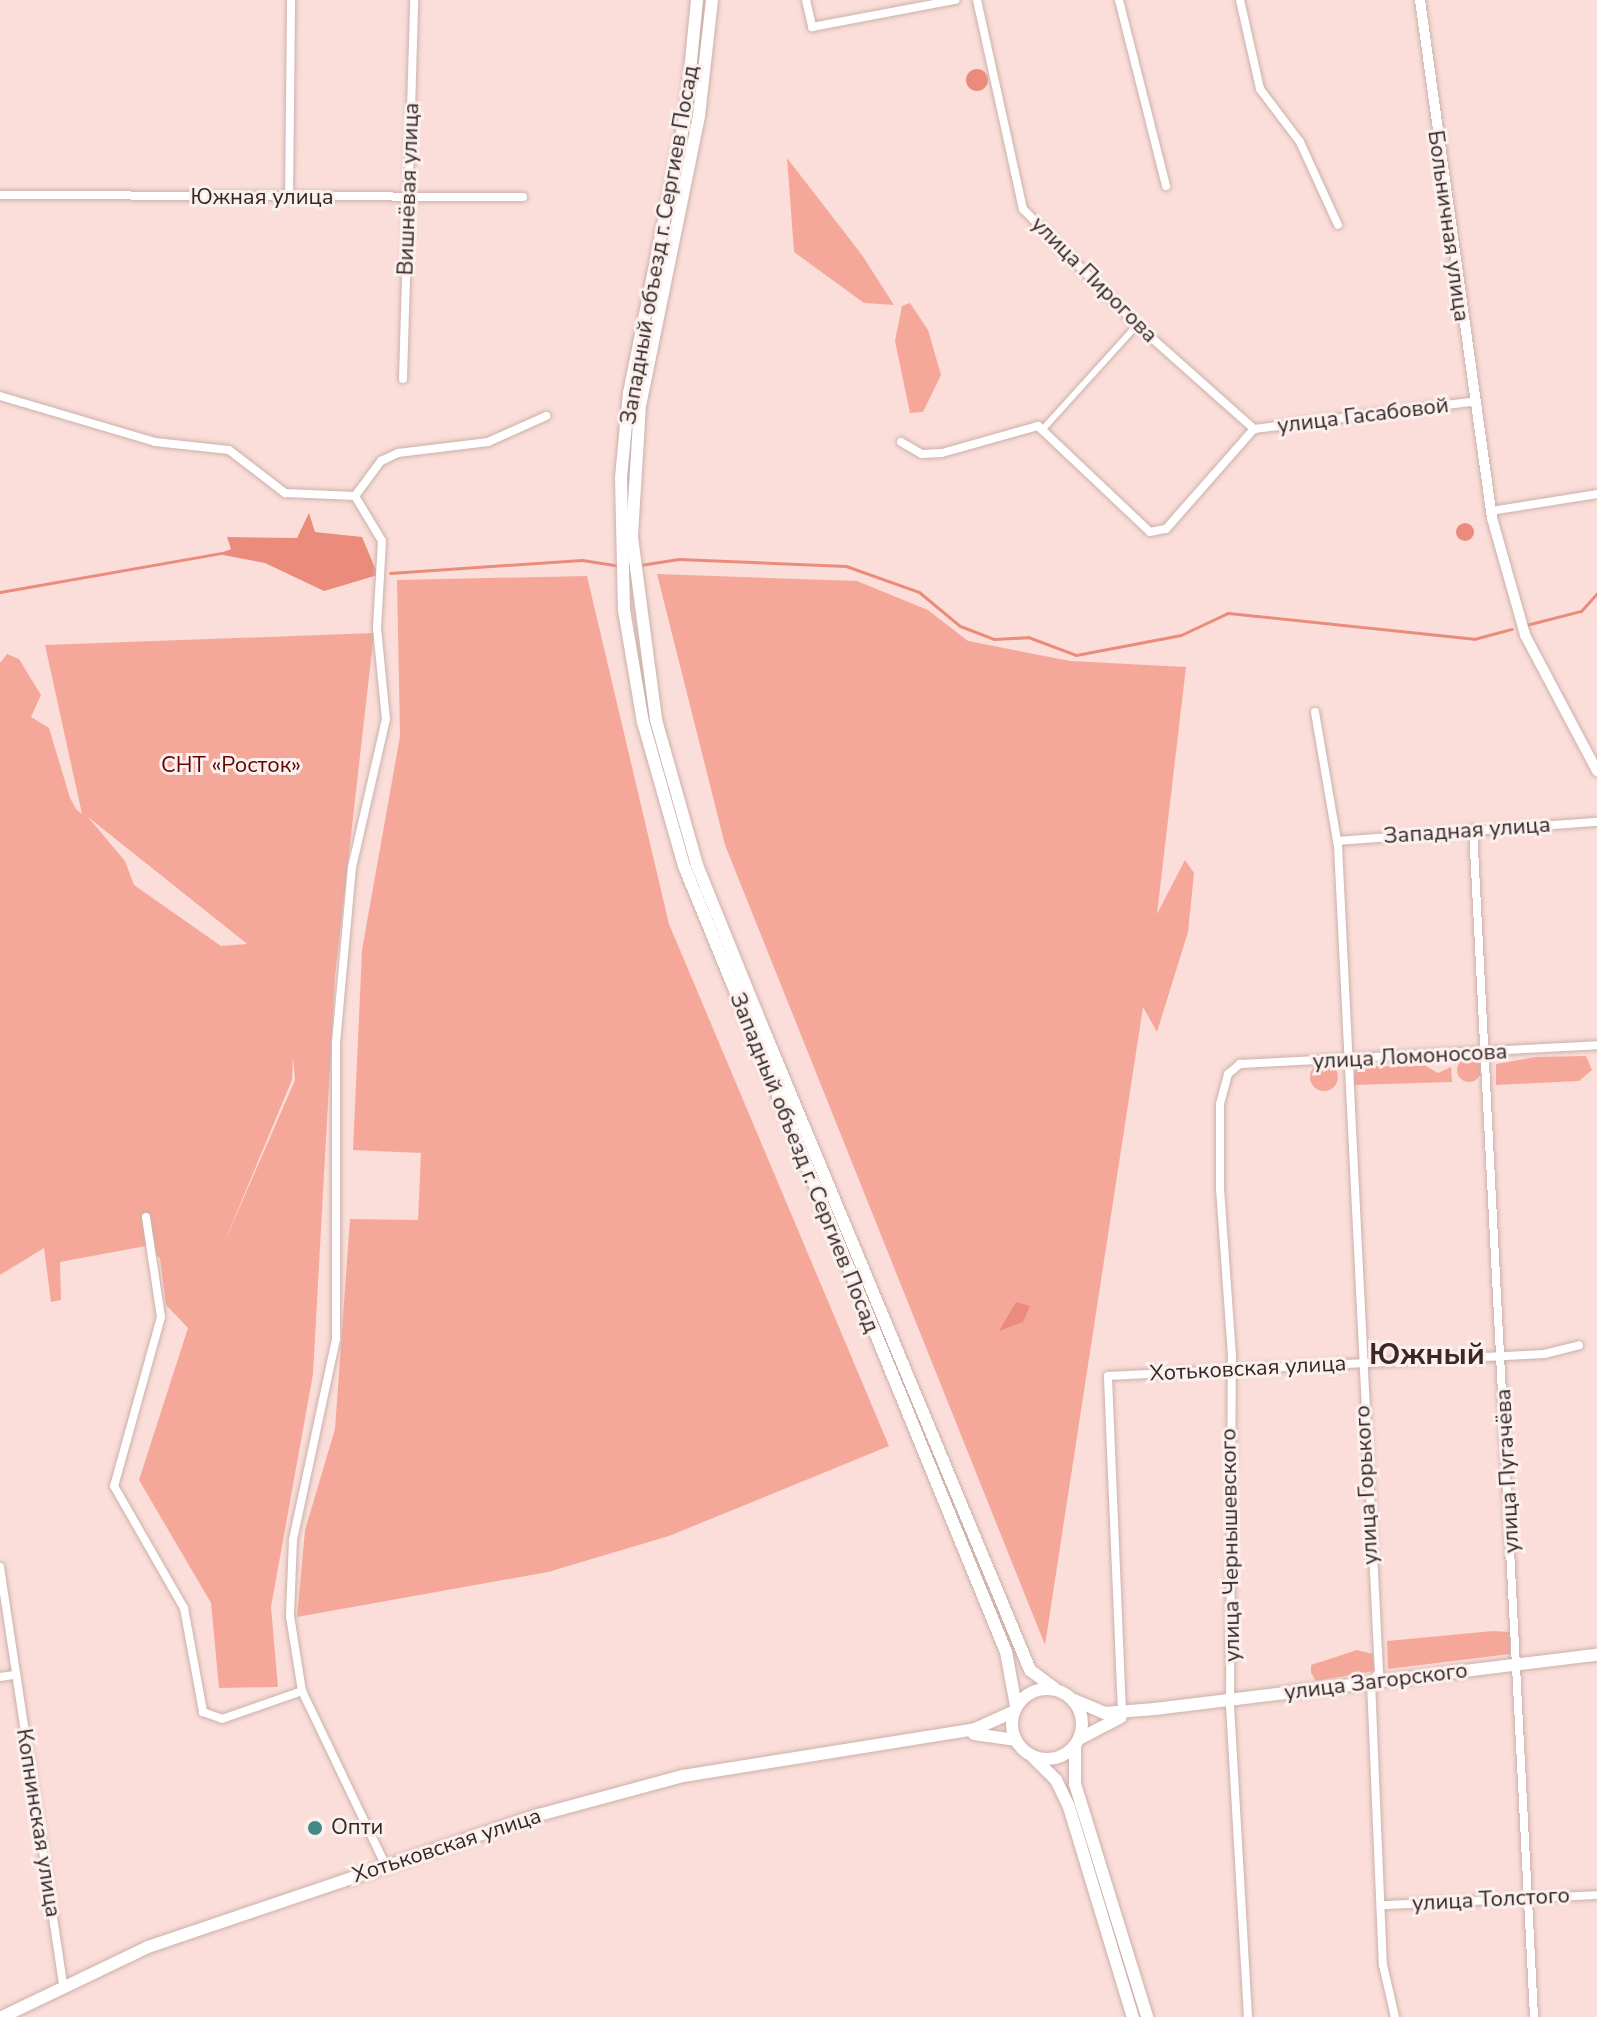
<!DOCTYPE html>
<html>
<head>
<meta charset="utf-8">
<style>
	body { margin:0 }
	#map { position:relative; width:1597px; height:2017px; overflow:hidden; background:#fbded9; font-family:"Nunito Sans",sans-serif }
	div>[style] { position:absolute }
	.green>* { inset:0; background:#f5a89a }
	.round { border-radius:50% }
	.water>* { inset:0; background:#ea8b7b }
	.stream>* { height:3px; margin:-1.5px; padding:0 1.5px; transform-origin:1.5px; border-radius:1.5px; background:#ea8b7b }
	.roads { filter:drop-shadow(0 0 2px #ccb0ab) drop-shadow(0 0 2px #ccb0ab) }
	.pedestrian>* { height:6px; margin:-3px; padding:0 3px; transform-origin:3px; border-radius:3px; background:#fff }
	.minor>* { height:8px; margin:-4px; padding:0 4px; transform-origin:4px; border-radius:4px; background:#fff }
	.tertiary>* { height:10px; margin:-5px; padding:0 5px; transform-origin:5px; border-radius:5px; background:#fff }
	.secondary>* { height:12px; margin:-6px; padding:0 6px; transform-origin:6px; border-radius:6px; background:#fff }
	.primary>* { height:12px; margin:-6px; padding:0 6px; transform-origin:6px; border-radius:6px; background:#fff }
	.primary>.ring { margin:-6px; padding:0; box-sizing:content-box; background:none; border:12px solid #fff; border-radius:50% }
	.dots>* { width:22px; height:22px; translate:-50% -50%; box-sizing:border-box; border:4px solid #fcf0ee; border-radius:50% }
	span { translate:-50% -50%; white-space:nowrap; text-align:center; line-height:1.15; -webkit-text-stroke:6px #fcf0ee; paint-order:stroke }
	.street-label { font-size:22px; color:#332826 }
	.park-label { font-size:22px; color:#5d0601 }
	.poi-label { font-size:22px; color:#332826 }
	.left { translate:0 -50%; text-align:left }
	.district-label { font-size:30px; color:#3d2724; font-weight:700 }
</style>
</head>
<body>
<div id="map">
	<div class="green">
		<div style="clip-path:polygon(787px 158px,862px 255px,894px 305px,864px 303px,794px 252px)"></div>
		<div style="clip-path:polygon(910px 303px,928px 330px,941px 375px,923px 412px,910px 413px,895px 341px,902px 306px)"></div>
		<div style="clip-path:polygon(657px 574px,857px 581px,928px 610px,968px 641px,1070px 661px,1186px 667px,1157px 914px,1185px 860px,1194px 873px,1188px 932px,1157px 1032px,1143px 1007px,1045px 1645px,725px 845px)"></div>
		<div style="clip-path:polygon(587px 576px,669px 924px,889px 1446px,669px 1536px,548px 1572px,297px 1617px,305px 1530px,335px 1429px,350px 1219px,418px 1220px,421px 1153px,353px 1150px,362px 950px,400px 736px,397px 580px)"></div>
		<div style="clip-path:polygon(evenodd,374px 633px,335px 976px,313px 1374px,271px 1607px,278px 1687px,219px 1688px,211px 1603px,139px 1480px,188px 1328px,166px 1305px,160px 1258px,146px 1246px,60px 1262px,61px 1300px,51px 1302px,44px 1248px,0 1275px,0 663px,7px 654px,19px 659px,41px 695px,31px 717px,49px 728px,70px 798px,76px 809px,82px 814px,45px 645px,374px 633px,88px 817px,246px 943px,247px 944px,221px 946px,134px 885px,125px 861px,88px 817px,374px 633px,293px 1057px,295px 1080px,221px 1250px,292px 1080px,293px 1057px)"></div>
		<div style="clip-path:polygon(1536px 1057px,1586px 1056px,1592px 1070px,1579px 1081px,1496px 1085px,1496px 1064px)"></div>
		<div class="round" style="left:1457px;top:1058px;width:24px;height:24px"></div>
		<div class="round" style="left:1310px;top:1063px;width:28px;height:28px"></div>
		<div style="clip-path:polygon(1424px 1065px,1438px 1073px,1451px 1067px,1452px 1082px,1353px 1085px,1356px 1067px)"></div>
		<div style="clip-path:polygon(1493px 1631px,1510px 1632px,1510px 1654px,1388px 1669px,1387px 1641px)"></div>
		<div style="clip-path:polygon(1357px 1650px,1373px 1654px,1374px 1671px,1316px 1681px,1311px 1673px,1311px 1665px)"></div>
	</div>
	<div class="water">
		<div class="round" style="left:966px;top:69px;width:22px;height:22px"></div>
		<div style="clip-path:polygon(309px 513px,315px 532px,362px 537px,378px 575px,324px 591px,265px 563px,218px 554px,231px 549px,227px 537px,297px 538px)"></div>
		<div class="round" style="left:1456px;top:523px;width:18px;height:18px"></div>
		<div style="clip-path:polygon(1016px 1302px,1030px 1306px,1023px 1322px,999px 1331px)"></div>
	</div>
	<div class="stream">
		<div style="left:640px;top:565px;width:39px;rotate:-9deg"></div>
		<div style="left:679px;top:559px;width:167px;rotate:2.4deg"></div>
		<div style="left:846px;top:566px;width:77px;rotate:19.6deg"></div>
		<div style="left:919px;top:592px;width:53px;rotate:39.7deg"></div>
		<div style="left:960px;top:626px;width:36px;rotate:21deg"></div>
		<div style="left:994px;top:639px;width:34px;rotate:-3deg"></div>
		<div style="left:1028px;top:637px;width:51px;rotate:20.6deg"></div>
		<div style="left:1076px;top:655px;width:107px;rotate:-10.8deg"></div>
		<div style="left:1181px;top:635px;width:52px;rotate:-25.1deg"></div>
		<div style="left:1228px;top:613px;width:247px;rotate:6deg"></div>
		<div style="left:1474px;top:639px;width:39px;rotate:-15deg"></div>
		<div style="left:390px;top:573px;width:192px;rotate:-3.9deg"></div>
		<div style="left:582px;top:560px;width:39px;rotate:9deg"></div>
		<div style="left:0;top:592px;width:224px;rotate:-10deg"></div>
		<div style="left:1526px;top:625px;width:57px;rotate:-14.3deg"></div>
		<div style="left:1581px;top:611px;width:24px;rotate:-48deg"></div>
	</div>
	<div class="roads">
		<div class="pedestrian">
			<div style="left:1043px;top:429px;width:140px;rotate:-47.9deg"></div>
		</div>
		<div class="minor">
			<div style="left:806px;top:0;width:28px;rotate:77deg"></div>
			<div style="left:812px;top:27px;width:146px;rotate:-10.7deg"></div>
			<div style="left:977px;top:0;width:214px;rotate:77.6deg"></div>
			<div style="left:1023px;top:209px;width:163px;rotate:45.5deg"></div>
			<div style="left:1137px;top:325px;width:157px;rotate:41.6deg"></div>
			<div style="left:1119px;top:0;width:192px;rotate:75.8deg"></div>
			<div style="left:1240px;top:0;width:91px;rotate:77.3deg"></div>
			<div style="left:1260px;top:89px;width:66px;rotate:53deg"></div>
			<div style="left:1300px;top:142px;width:91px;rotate:65.4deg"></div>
			<div style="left:0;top:195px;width:523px;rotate:0.22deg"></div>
			<div style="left:289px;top:199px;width:199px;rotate:-89.4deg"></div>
			<div style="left:403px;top:379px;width:379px;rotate:-88.3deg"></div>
			<div style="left:0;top:396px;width:162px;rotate:16.5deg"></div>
			<div style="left:155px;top:442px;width:74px;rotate:6.2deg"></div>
			<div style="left:229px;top:450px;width:71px;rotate:37.5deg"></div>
			<div style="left:285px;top:493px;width:70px;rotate:2.5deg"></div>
			<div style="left:355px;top:496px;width:52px;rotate:59deg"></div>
			<div style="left:382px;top:541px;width:87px;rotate:93.3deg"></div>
			<div style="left:377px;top:628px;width:91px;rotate:84.4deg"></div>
			<div style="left:386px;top:719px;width:152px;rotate:102.9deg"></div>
			<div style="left:352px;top:867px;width:178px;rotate:95.2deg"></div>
			<div style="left:336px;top:1044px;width:295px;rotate:90deg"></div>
			<div style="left:336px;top:1339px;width:206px;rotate:102.1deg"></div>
			<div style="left:293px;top:1540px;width:76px;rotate:92.3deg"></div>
			<div style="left:290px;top:1616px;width:76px;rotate:80.9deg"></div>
			<div style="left:302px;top:1691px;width:194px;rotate:64.4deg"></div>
			<div style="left:1254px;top:429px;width:220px;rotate:-7.1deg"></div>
			<div style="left:901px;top:442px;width:24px;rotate:30deg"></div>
			<div style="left:922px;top:454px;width:20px;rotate:-3deg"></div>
			<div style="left:942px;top:453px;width:100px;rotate:-15.7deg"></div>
			<div style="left:1038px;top:426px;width:154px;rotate:43.4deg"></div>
			<div style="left:1150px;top:532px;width:16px;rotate:-11deg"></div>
			<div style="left:1166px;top:529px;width:133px;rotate:-48.7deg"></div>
			<div style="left:355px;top:496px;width:44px;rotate:-53.4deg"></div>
			<div style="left:381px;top:461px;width:19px;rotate:-25deg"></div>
			<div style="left:398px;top:453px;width:91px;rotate:-7deg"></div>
			<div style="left:488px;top:442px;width:64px;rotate:-24.1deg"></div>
			<div style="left:1491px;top:511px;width:107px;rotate:-9.1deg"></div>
			<div style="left:1315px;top:712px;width:136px;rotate:80.3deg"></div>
			<div style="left:1338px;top:846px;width:828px;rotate:87.16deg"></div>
			<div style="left:1379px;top:1673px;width:12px;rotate:132deg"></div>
			<div style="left:1371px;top:1682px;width:283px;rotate:87.6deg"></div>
			<div style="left:1383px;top:1965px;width:53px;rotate:77deg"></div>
			<div style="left:1473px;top:829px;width:1190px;rotate:87.06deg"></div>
			<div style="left:1337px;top:841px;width:261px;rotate:-4.2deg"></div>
			<div style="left:146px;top:1217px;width:101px;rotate:81.5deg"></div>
			<div style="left:161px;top:1317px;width:175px;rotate:105.5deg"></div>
			<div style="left:114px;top:1486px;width:141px;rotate:60.2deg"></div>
			<div style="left:184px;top:1608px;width:106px;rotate:79.6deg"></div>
			<div style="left:203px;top:1712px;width:20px;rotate:20deg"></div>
			<div style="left:222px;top:1719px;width:85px;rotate:-19.3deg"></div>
			<div style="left:0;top:1567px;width:423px;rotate:81.4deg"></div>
			<div style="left:0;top:1677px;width:15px;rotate:-8deg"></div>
			<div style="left:1122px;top:1712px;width:336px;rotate:-92.4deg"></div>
			<div style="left:1108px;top:1376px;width:437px;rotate:-2.9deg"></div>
			<div style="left:1544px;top:1354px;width:36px;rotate:-14deg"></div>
			<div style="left:1386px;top:1905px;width:211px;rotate:-2.7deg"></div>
			<div style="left:1248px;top:2017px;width:311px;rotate:-93.3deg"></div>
			<div style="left:1230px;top:1707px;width:351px;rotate:-89.7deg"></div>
			<div style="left:1232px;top:1356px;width:168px;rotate:-94.1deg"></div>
			<div style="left:1220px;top:1188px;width:84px;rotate:-90deg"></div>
			<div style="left:1220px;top:1104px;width:31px;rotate:-75deg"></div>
			<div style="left:1228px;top:1074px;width:16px;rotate:-40deg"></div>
			<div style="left:1240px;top:1064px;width:358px;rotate:-3deg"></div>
		</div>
		<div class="tertiary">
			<div style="left:1420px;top:0;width:523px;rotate:82.09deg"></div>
			<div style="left:1492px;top:518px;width:122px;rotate:74.2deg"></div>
			<div style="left:1525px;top:635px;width:154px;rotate:62.1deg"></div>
		</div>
		<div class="secondary">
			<div style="left:1074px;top:1700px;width:33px;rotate:23deg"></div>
			<div style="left:1104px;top:1713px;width:51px;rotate:-4.5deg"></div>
			<div style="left:1155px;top:1709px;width:445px;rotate:-7deg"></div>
			<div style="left:974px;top:1734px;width:41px;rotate:8.3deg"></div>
			<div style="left:1079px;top:1739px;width:47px;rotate:-27.6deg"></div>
			<div style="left:2px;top:2017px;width:162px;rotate:-25.6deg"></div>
			<div style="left:148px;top:1947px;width:413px;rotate:-18.7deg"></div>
			<div style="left:539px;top:1815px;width:149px;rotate:-15.2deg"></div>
			<div style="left:683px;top:1776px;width:296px;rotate:-9.1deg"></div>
			<div style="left:975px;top:1729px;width:42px;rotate:-24.1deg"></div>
		</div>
		<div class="primary">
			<div style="left:697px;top:0;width:114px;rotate:95.6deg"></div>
			<div style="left:686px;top:113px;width:286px;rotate:101.5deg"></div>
			<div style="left:629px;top:393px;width:85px;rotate:95.4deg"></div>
			<div style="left:621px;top:478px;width:132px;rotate:88.7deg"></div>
			<div style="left:624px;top:610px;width:114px;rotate:80.4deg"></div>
			<div style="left:643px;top:722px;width:150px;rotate:74.1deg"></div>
			<div style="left:684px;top:866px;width:849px;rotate:67.72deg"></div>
			<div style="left:1006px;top:1652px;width:55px;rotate:79.5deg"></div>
			<div style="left:712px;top:0;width:117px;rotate:96.4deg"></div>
			<div style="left:699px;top:116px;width:295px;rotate:101.5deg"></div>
			<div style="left:640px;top:405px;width:132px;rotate:93.5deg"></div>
			<div style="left:632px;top:537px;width:185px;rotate:82.5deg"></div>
			<div style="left:656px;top:720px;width:151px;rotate:74.2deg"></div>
			<div style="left:697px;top:865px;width:168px;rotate:68deg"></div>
			<div style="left:760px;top:1021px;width:703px;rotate:67.41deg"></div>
			<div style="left:1030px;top:1670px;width:31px;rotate:37deg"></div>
			<div class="ring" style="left:1012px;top:1689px;width:58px;height:58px"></div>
			<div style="left:1075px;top:1745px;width:39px;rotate:90deg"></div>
			<div style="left:1075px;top:1784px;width:244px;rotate:72.8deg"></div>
			<div style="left:1033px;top:1757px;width:33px;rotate:45deg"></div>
			<div style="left:1056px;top:1780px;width:30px;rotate:64deg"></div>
			<div style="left:1069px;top:1807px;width:220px;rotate:73.1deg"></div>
		</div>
	</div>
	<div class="dots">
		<div style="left:315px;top:1828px;background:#438a86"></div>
	</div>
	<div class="street-label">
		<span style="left:409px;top:189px;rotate:-88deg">Вишнёвая улица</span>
		<span style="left:262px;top:198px">Южная улица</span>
		<span style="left:1448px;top:226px;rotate:82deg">Больничная улица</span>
		<span style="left:660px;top:245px;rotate:-80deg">Западный объезд г. Сергиев Посад</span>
		<span style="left:1094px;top:280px;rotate:45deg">улица Пирогова</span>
		<span style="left:1363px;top:416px;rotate:-7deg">улица Гасабовой</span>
		<span style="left:1467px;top:831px;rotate:-4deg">Западная улица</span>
		<span style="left:1410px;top:1057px;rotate:-3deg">улица Ломоносова</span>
		<span style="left:804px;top:1163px;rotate:68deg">Западный объезд г. Сергиев Посад</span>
		<span style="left:1248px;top:1369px;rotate:-3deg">Хотьковская улица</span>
		<span style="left:1508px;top:1471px;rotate:-93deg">улица Пугачёва</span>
		<span style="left:1367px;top:1485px;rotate:-93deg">улица Горького</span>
		<span style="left:1231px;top:1545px;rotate:-91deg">улица Чернышевского</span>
		<span style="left:1376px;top:1682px;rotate:-7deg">улица Загорского</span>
		<span style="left:38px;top:1823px;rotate:81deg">Копнинская улица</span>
		<span style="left:447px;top:1846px;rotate:-18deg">Хотьковская улица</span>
		<span style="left:1491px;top:1900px;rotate:-3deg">улица Толстого</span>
	</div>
	<div class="park-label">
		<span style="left:231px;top:766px">СНТ «Росток»</span>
	</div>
	<div class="poi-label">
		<span class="left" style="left:331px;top:1828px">Опти</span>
	</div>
	<div class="district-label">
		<span style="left:1427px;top:1355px">Южный</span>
	</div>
</div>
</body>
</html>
